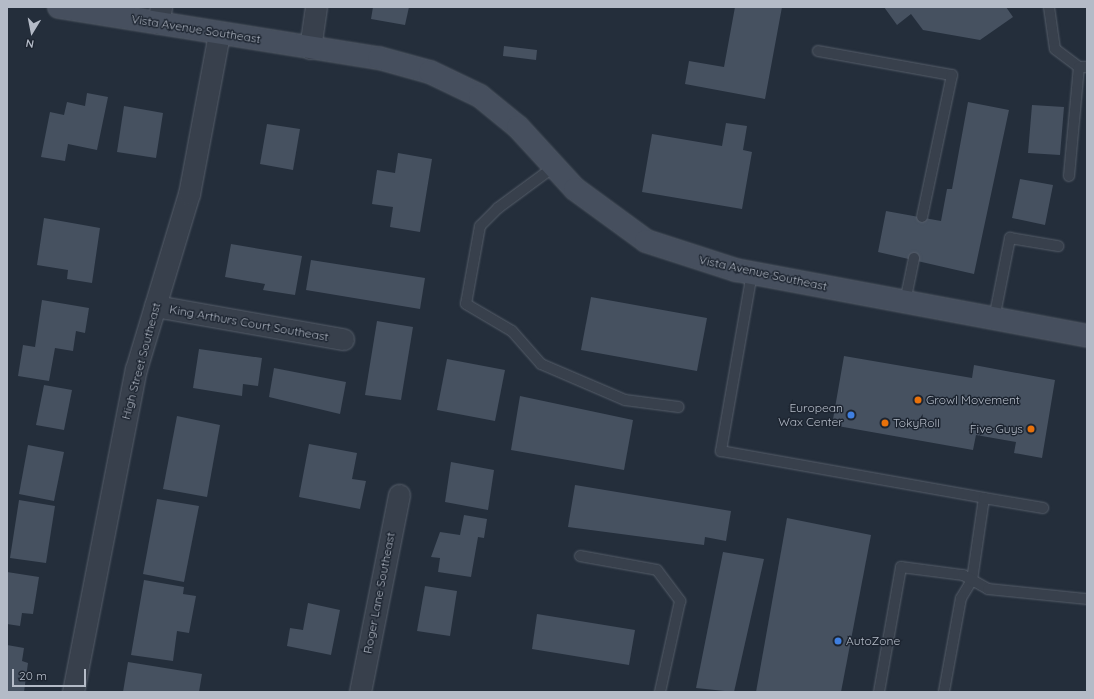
<!DOCTYPE html>
<html>
<head>
<meta charset="utf-8">
<style>
	body { margin:0 }
	#map { position:relative; width:1094px; height:699px; overflow:hidden; background:#242e3b; font-family:Quicksand,sans-serif }
	div>[style] { position:absolute }
	.building>* { inset:0; background:#465160 }
	.roads { filter:drop-shadow(0 0 1px #565e6a) drop-shadow(0 0 1px #565e6a) }
	.service>* { height:10px; margin:-5px; padding:0 5px; transform-origin:5px; border-radius:5px; background:#38404c }
	.minor>* { height:21px; margin:-10.5px; padding:0 10.5px; transform-origin:10.5px; border-radius:10.5px; background:#38404c }
	.secondary>* { height:22px; margin:-11px; padding:0 11px; transform-origin:11px; border-radius:11px; background:#464f5e }
	.dots>* { width:11px; height:11px; translate:-50% -50%; box-sizing:border-box; border:2px solid #1d2531; border-radius:50% }
	span { translate:-50% -50%; white-space:nowrap; text-align:center; line-height:1.15; -webkit-text-stroke:3px #1d2531; paint-order:stroke }
	.street-label { font-size:12px; color:#b4bbc7 }
	.poi-label { font-size:12px; color:#b4bbc7 }
	.left { translate:0 -50%; text-align:left }
	.right { translate:-100% -50%; text-align:right }
	.frame { position:absolute; inset:0; border:8px solid #b4bbc7; pointer-events:none }
	.north { position:absolute; left:12px; top:12px; width:40px; height:40px; -webkit-text-stroke:3px #1d2531; paint-order:stroke; rotate:190deg; font-size:11px; font-weight:700; line-height:16px; text-align:center; color:#b4bbc7 }
	.north::after { content:''; display:block; margin:auto; width:14px; height:18px; background:#b4bbc7; clip-path:polygon(50% 0,100% 100%,50% 72%,0 100%) }
	.scale { position:absolute; left:12px; top:669px; width:74px; height:18px; box-sizing:border-box; border:2px solid #b4bbc7; border-top:0; padding-left:5px; font-size:12px; line-height:14px; white-space:nowrap; color:#b4bbc7; -webkit-text-stroke:3px #1d2531; paint-order:stroke }
</style>
</head>
<body>
<div id="map">
	<div class="building">
		<div style="clip-path:polygon(373px 7px,409px 7px,405px 25px,371px 19px)"></div>
		<div style="clip-path:polygon(735px 7px,782px 7px,765px 99px,685px 84px,689px 61px,724px 67px)"></div>
		<div style="clip-path:polygon(884px 7px,1006px 7px,1013px 17px,980px 40px,923px 30px,911px 14px,897px 25px)"></div>
		<div style="clip-path:polygon(504px 46px,537px 50px,536px 60px,503px 56px)"></div>
		<div style="clip-path:polygon(87px 93px,108px 97px,97px 150px,68px 144px,65px 161px,41px 157px,50px 112px,64px 115px,67px 102px,85px 106px)"></div>
		<div style="clip-path:polygon(968px 102px,1009px 110px,974px 274px,878px 252px,886px 211px,941px 221px,947px 189px,952px 189px)"></div>
		<div style="clip-path:polygon(1032px 105px,1064px 107px,1060px 155px,1028px 153px)"></div>
		<div style="clip-path:polygon(124px 106px,163px 113px,156px 158px,117px 152px)"></div>
		<div style="clip-path:polygon(726px 123px,747px 126px,743px 150px,752px 152px,742px 209px,642px 192px,652px 134px,722px 146px)"></div>
		<div style="clip-path:polygon(267px 124px,300px 129px,293px 170px,260px 164px)"></div>
		<div style="clip-path:polygon(398px 153px,432px 159px,420px 232px,390px 227px,393px 207px,372px 204px,377px 170px,395px 173px)"></div>
		<div style="clip-path:polygon(1020px 179px,1053px 185px,1045px 225px,1012px 218px)"></div>
		<div style="clip-path:polygon(44px 218px,100px 228px,92px 283px,67px 279px,68px 270px,37px 265px)"></div>
		<div style="clip-path:polygon(231px 244px,302px 256px,295px 295px,263px 290px,265px 284px,225px 277px)"></div>
		<div style="clip-path:polygon(311px 260px,425px 278px,420px 309px,306px 290px)"></div>
		<div style="clip-path:polygon(591px 297px,707px 318px,697px 371px,581px 350px)"></div>
		<div style="clip-path:polygon(42px 300px,89px 308px,85px 333px,76px 331px,73px 351px,55px 348px,49px 381px,18px 376px,23px 345px,35px 347px)"></div>
		<div style="clip-path:polygon(377px 321px,413px 327px,401px 400px,365px 395px)"></div>
		<div style="clip-path:polygon(199px 349px,262px 358px,258px 386px,243px 384px,242px 396px,193px 388px)"></div>
		<div style="clip-path:polygon(844px 356px,972px 378px,974px 365px,1055px 380px,1042px 458px,1014px 453px,1016px 442px,976px 435px,973px 450px,832px 425px)"></div>
		<div style="clip-path:polygon(447px 359px,505px 370px,495px 421px,437px 410px)"></div>
		<div style="clip-path:polygon(274px 368px,346px 382px,340px 414px,269px 397px)"></div>
		<div style="clip-path:polygon(44px 385px,72px 390px,64px 430px,36px 425px)"></div>
		<div style="clip-path:polygon(520px 396px,633px 420px,624px 470px,511px 450px)"></div>
		<div style="clip-path:polygon(177px 416px,220px 425px,207px 497px,163px 489px)"></div>
		<div style="clip-path:polygon(309px 444px,357px 453px,352px 479px,366px 481px,360px 509px,299px 497px)"></div>
		<div style="clip-path:polygon(28px 445px,64px 452px,54px 501px,19px 494px)"></div>
		<div style="clip-path:polygon(451px 462px,494px 470px,488px 510px,445px 502px)"></div>
		<div style="clip-path:polygon(575px 485px,731px 511px,726px 541px,705px 537px,704px 545px,568px 527px)"></div>
		<div style="clip-path:polygon(157px 499px,199px 506px,184px 582px,143px 574px)"></div>
		<div style="clip-path:polygon(19px 500px,55px 506px,46px 563px,10px 558px)"></div>
		<div style="clip-path:polygon(464px 515px,487px 519px,484px 538px,478px 537px,471px 577px,438px 572px,440px 558px,431px 557px,440px 532px,460px 535px)"></div>
		<div style="clip-path:polygon(787px 518px,871px 535px,841px 692px,756px 692px)"></div>
		<div style="clip-path:polygon(723px 552px,764px 559px,734px 692px,696px 688px)"></div>
		<div style="clip-path:polygon(7px 572px,39px 577px,33px 614px,22px 613px,20px 626px,7px 624px)"></div>
		<div style="clip-path:polygon(144px 580px,184px 587px,183px 594px,196px 596px,189px 633px,177px 631px,173px 661px,131px 655px)"></div>
		<div style="clip-path:polygon(425px 586px,457px 591px,450px 636px,417px 631px)"></div>
		<div style="clip-path:polygon(308px 603px,340px 610px,331px 655px,287px 646px,290px 628px,303px 630px)"></div>
		<div style="clip-path:polygon(537px 614px,635px 630px,629px 665px,532px 649px)"></div>
		<div style="clip-path:polygon(7px 645px,24px 648px,22px 661px,28px 663px,24px 692px,7px 692px)"></div>
		<div style="clip-path:polygon(128px 662px,202px 674px,199px 692px,123px 692px)"></div>
	</div>
	<div class="roads">
		<div class="service">
			<div style="left:1049px;top:7px;width:42px;rotate:81.9deg"></div>
			<div style="left:1055px;top:49px;width:30px;rotate:37deg"></div>
			<div style="left:1079px;top:67px;width:8px"></div>
			<div style="left:818px;top:51px;width:136px;rotate:10.2deg"></div>
			<div style="left:952px;top:75px;width:145px;rotate:101.9deg"></div>
			<div style="left:555px;top:166px;width:71px;rotate:143.6deg"></div>
			<div style="left:498px;top:208px;width:25px;rotate:135deg"></div>
			<div style="left:480px;top:226px;width:79px;rotate:100.2deg"></div>
			<div style="left:466px;top:304px;width:53px;rotate:30.4deg"></div>
			<div style="left:512px;top:331px;width:44px;rotate:48.7deg"></div>
			<div style="left:541px;top:364px;width:91px;rotate:23.2deg"></div>
			<div style="left:625px;top:400px;width:54px;rotate:7.4deg"></div>
			<div style="left:1069px;top:176px;width:109px;rotate:-84.8deg"></div>
			<div style="left:752px;top:273px;width:181px;rotate:99.9deg"></div>
			<div style="left:721px;top:451px;width:267px;rotate:10.1deg"></div>
			<div style="left:984px;top:498px;width:83px;rotate:98.3deg"></div>
			<div style="left:972px;top:580px;width:21px;rotate:121deg"></div>
			<div style="left:961px;top:598px;width:96px;rotate:100.3deg"></div>
			<div style="left:905px;top:302px;width:45px;rotate:-78.4deg"></div>
			<div style="left:994px;top:319px;width:83px;rotate:-78.8deg"></div>
			<div style="left:1010px;top:238px;width:49px;rotate:9.5deg"></div>
			<div style="left:984px;top:498px;width:60px;rotate:9.6deg"></div>
			<div style="left:580px;top:556px;width:78px;rotate:10.3deg"></div>
			<div style="left:657px;top:570px;width:39px;rotate:53deg"></div>
			<div style="left:680px;top:601px;width:93px;rotate:102.4deg"></div>
			<div style="left:879px;top:692px;width:127px;rotate:-80deg"></div>
			<div style="left:901px;top:567px;width:63px;rotate:7.4deg"></div>
			<div style="left:963px;top:575px;width:29px;rotate:29deg"></div>
			<div style="left:988px;top:589px;width:100px;rotate:5.8deg"></div>
		</div>
		<div class="minor">
			<div style="left:158px;top:23px;width:16px;rotate:-79deg"></div>
			<div style="left:310px;top:48px;width:41px;rotate:-81.7deg"></div>
			<div style="left:155px;top:306px;width:191px;rotate:10deg"></div>
			<div style="left:73px;top:692px;width:329px;rotate:-79deg"></div>
			<div style="left:136px;top:369px;width:183px;rotate:-73.2deg"></div>
			<div style="left:189px;top:194px;width:164px;rotate:-79.4deg"></div>
			<div style="left:360px;top:692px;width:201px;rotate:-78.8deg"></div>
		</div>
		<div class="secondary">
			<div style="left:59px;top:7px;width:324px;rotate:9.1deg"></div>
			<div style="left:379px;top:58px;width:53px;rotate:15.4deg"></div>
			<div style="left:430px;top:72px;width:55px;rotate:25.6deg"></div>
			<div style="left:480px;top:96px;width:49px;rotate:39.2deg"></div>
			<div style="left:518px;top:127px;width:84px;rotate:47.4deg"></div>
			<div style="left:575px;top:189px;width:88px;rotate:36.2deg"></div>
			<div style="left:646px;top:241px;width:95px;rotate:17.9deg"></div>
			<div style="left:736px;top:270px;width:357px;rotate:10.6deg"></div>
		</div>
	</div>
	<div class="dots">
		<div style="left:918px;top:400px;background:#e8710a"></div>
		<div style="left:851px;top:415px;background:#3f7fe0"></div>
		<div style="left:885px;top:423px;background:#e8710a"></div>
		<div style="left:1031px;top:429px;background:#e8710a"></div>
		<div style="left:838px;top:641px;background:#3f7fe0"></div>
	</div>
	<div class="street-label">
		<span style="left:196px;top:29px;rotate:9deg">Vista Avenue Southeast</span>
		<span style="left:763px;top:273px;rotate:12deg">Vista Avenue Southeast</span>
		<span style="left:249px;top:323px;rotate:10deg">King Arthurs Court Southeast</span>
		<span style="left:141px;top:361px;rotate:-75deg">High Street Southeast</span>
		<span style="left:379px;top:593px;rotate:-79deg">Roger Lane Southeast</span>
	</div>
	<div class="poi-label">
		<span class="left" style="left:926px;top:400px">Growl Movement</span>
		<span class="right" style="left:843px;top:415px">European<br>Wax Center</span>
		<span class="left" style="left:893px;top:423px">TokyRoll</span>
		<span class="right" style="left:1023px;top:429px">Five Guys</span>
		<span class="left" style="left:846px;top:641px">AutoZone</span>
	</div>
	<div class="frame"></div>
	<div class="north">N</div>
	<div class="scale">20 m</div>
</div>
</body>
</html>
